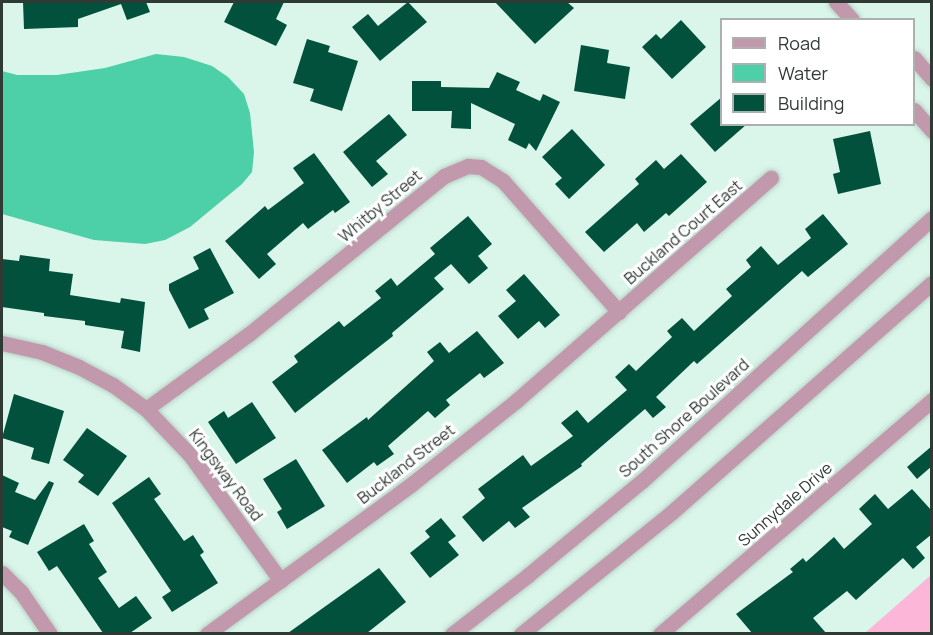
<!DOCTYPE html>
<html>
<head>
<meta charset="utf-8">
<style>
	body { margin:0 }
	#map { position:relative; width:933px; height:635px; overflow:hidden; background:#daf5ea; font-family:Manrope,sans-serif }
	div>[style] { position:absolute }
	.green>* { inset:0; background:#fbb6d8 }
	.water>* { inset:0; background:#4dcfa7 }
	.building>* { inset:0; background:#01513d }
	.roads { filter:drop-shadow(0 0 2px #b8d0c6) drop-shadow(0 0 2px #b8d0c6) }
	.minor>* { height:15px; margin:-7.5px; padding:0 7.5px; transform-origin:7.5px; border-radius:7.5px; background:#c298ac }
	.tertiary>* { height:15px; margin:-7.5px; padding:0 7.5px; transform-origin:7.5px; border-radius:7.5px; background:#c298ac }
	span { translate:-50% -50%; white-space:nowrap; text-align:center; line-height:1.15; -webkit-text-stroke:6px #fff; paint-order:stroke }
	.street-label { font-size:16px; color:#2f3a35 }
	.frame { position:absolute; inset:0; border:3px solid #2f3a35; pointer-events:none }
	.legend { position:absolute; left:720px; top:18px; width:195px; height:108px; box-sizing:border-box; background:#fff; border:2px solid #acb0ae; margin:0; padding:8px 10px; list-style:none; font-size:18px; color:#2f3a35 }
	.legend li { display:flex; align-items:center; gap:12px; height:30px }
	.legend b { width:30px; border:2px solid #acb0ae }
</style>
</head>
<body>
<div id="map">
	<div class="green">
		<div style="clip-path:polygon(931px 575px,931px 633px,865px 633px)"></div>
	</div>
	<div class="water">
		<div style="clip-path:polygon(156px 54px,184px 57px,212px 66px,228px 77px,244px 94px,250px 113px,254px 152px,252px 172px,242px 184px,190px 227px,165px 240px,145px 244px,94px 240px,2px 214px,2px 71px,17px 75px,57px 75px,105px 68px)"></div>
	</div>
	<div class="building">
		<div style="clip-path:polygon(23px 2px,146px 2px,150px 12px,127px 20px,121px 4px,78px 19px,78px 27px,24px 29px)"></div>
		<div style="clip-path:polygon(234px 2px,284px 2px,276px 19px,287px 25px,276px 46px,224px 22px)"></div>
		<div style="clip-path:polygon(408px 2px,427px 22px,380px 61px,352px 27px,368px 14px,378px 26px)"></div>
		<div style="clip-path:polygon(495px 2px,567px 2px,574px 8px,535px 44px)"></div>
		<div style="clip-path:polygon(681px 20px,706px 47px,672px 79px,642px 47px,656px 34px,661px 39px)"></div>
		<div style="clip-path:polygon(307px 39px,330px 46px,328px 52px,358px 61px,342px 111px,310px 101px,314px 89px,293px 83px)"></div>
		<div style="clip-path:polygon(581px 45px,609px 50px,607px 63px,630px 67px,625px 99px,574px 91px)"></div>
		<div style="clip-path:polygon(497px 72px,520px 82px,516px 90px,540px 101px,543px 94px,560px 102px,536px 151px,529px 143px,526px 149px,508px 140px,515px 124px,471px 103px,471px 129px,451px 128px,452px 111px,412px 111px,412px 81px,441px 81px,441px 87px,489px 88px)"></div>
		<div style="clip-path:polygon(722px 97px,722px 124px,747px 124px,715px 152px,690px 124px)"></div>
		<div style="clip-path:polygon(389px 114px,407px 135px,376px 161px,388px 174px,372px 187px,343px 152px)"></div>
		<div style="clip-path:polygon(572px 129px,605px 165px,569px 199px,555px 184px,562px 178px,542px 157px)"></div>
		<div style="clip-path:polygon(870px 131px,881px 184px,838px 194px,833px 174px,840px 172px,833px 139px)"></div>
		<div style="clip-path:polygon(314px 153px,350px 202px,335px 213px,333px 210px,308px 229px,303px 223px,267px 254px,276px 264px,259px 279px,225px 241px,265px 206px,268px 210px,304px 183px,293px 168px)"></div>
		<div style="clip-path:polygon(681px 154px,707px 182px,669px 216px,666px 213px,644px 232px,637px 223px,604px 252px,585px 232px,639px 184px,635px 179px,656px 160px,664px 169px)"></div>
		<div style="clip-path:polygon(823px 214px,848px 244px,808px 277px,802px 271px,697px 364px,694px 361px,656px 397px,666px 407px,653px 418px,645px 409px,581px 464px,582px 466px,522px 508px,530px 517px,515px 528px,509px 521px,483px 542px,462px 517px,485px 498px,478px 489px,523px 455px,531px 466px,573px 436px,561px 423px,577px 410px,588px 423px,627px 390px,615px 377px,629px 364px,636px 371px,672px 337px,667px 331px,682px 318px,694px 331px,732px 296px,726px 289px,751px 267px,746px 260px,761px 246px,778px 265px,811px 238px,805px 229px)"></div>
		<div style="clip-path:polygon(468px 216px,492px 244px,478px 256px,488px 268px,469px 284px,451px 264px,434px 278px,444px 289px,392px 333px,393px 336px,295px 413px,272px 382px,298px 362px,294px 356px,339px 321px,344px 327px,381px 298px,375px 291px,391px 278px,397px 286px,435px 254px,430px 248px)"></div>
		<div style="clip-path:polygon(210px 248px,234px 293px,204px 309px,209px 319px,189px 329px,169px 290px,169px 284px,199px 269px,193px 257px)"></div>
		<div style="clip-path:polygon(20px 255px,50px 259px,49px 271px,73px 274px,70px 295px,120px 303px,121px 298px,145px 302px,140px 352px,121px 348px,124px 331px,85px 325px,85px 321px,44px 316px,44px 313px,2px 307px,2px 259px,19px 261px)"></div>
		<div style="clip-path:polygon(524px 274px,560px 315px,545px 328px,539px 321px,518px 339px,498px 316px,516px 301px,506px 290px)"></div>
		<div style="clip-path:polygon(477px 331px,504px 363px,484px 378px,480px 373px,446px 400px,450px 405px,435px 418px,428px 411px,388px 446px,394px 454px,377px 466px,374px 462px,347px 483px,322px 450px,367px 417px,368px 420px,434px 361px,427px 352px,440px 342px,449px 353px)"></div>
		<div style="clip-path:polygon(14px 394px,64px 411px,49px 464px,31px 459px,34px 448px,2px 438px)"></div>
		<div style="clip-path:polygon(252px 402px,276px 438px,236px 464px,208px 422px,224px 411px,228px 418px)"></div>
		<div style="clip-path:polygon(87px 428px,127px 456px,98px 496px,78px 482px,84px 475px,63px 460px)"></div>
		<div style="clip-path:polygon(932px 446px,932px 466px,917px 479px,907px 467px)"></div>
		<div style="clip-path:polygon(296px 459px,325px 506px,287px 529px,277px 512px,282px 509px,263px 479px)"></div>
		<div style="clip-path:polygon(2px 475px,19px 483px,15px 492px,35px 500px,49px 481px,54px 483px,28px 545px,9px 537px,12px 531px,2px 527px)"></div>
		<div style="clip-path:polygon(149px 477px,161px 494px,154px 499px,184px 541px,193px 535px,204px 552px,200px 555px,218px 583px,172px 612px,162px 597px,171px 591px,112px 503px)"></div>
		<div style="clip-path:polygon(912px 489px,932px 511px,932px 534px,916px 547px,925px 558px,913px 569px,903px 558px,856px 600px,847px 591px,813px 618px,826px 633px,752px 633px,736px 614px,793px 572px,790px 569px,803px 558px,806px 562px,834px 537px,844px 549px,872px 524px,859px 509px,875px 494px,888px 509px)"></div>
		<div style="clip-path:polygon(441px 518px,456px 536px,448px 542px,459px 555px,430px 578px,410px 553px,430px 537px,425px 531px)"></div>
		<div style="clip-path:polygon(84px 524px,94px 541px,89px 544px,107px 572px,98px 578px,119px 608px,136px 596px,152px 618px,130px 633px,103px 633px,57px 566px,49px 571px,37px 552px)"></div>
		<div style="clip-path:polygon(379px 568px,406px 602px,367px 633px,288px 633px)"></div>
	</div>
	<div class="roads">
		<div class="minor">
			<div style="left:2px;top:343px;width:41px;rotate:12.7deg"></div>
			<div style="left:42px;top:352px;width:40px;rotate:22deg"></div>
			<div style="left:79px;top:367px;width:38px;rotate:28deg"></div>
			<div style="left:113px;top:385px;width:41px;rotate:36deg"></div>
			<div style="left:146px;top:409px;width:64px;rotate:46.3deg"></div>
			<div style="left:190px;top:455px;width:155px;rotate:54.2deg"></div>
			<div style="left:146px;top:409px;width:127px;rotate:-36.1deg"></div>
			<div style="left:249px;top:334px;width:251px;rotate:-39deg"></div>
			<div style="left:444px;top:176px;width:26px;rotate:-23deg"></div>
			<div style="left:468px;top:166px;width:13px;rotate:4deg"></div>
			<div style="left:481px;top:167px;width:26px;rotate:32deg"></div>
			<div style="left:503px;top:181px;width:175px;rotate:48.5deg"></div>
			<div style="left:2px;top:573px;width:27px;rotate:45deg"></div>
			<div style="left:21px;top:592px;width:51px;rotate:55.4deg"></div>
			<div style="left:207px;top:634px;width:255px;rotate:-36.2deg"></div>
			<div style="left:413px;top:483px;width:132px;rotate:-38.5deg"></div>
			<div style="left:516px;top:401px;width:339px;rotate:-41.2deg"></div>
			<div style="left:660px;top:634px;width:359px;rotate:-40.7deg"></div>
		</div>
		<div class="tertiary">
			<div style="left:836px;top:2px;width:24px;rotate:48deg"></div>
			<div style="left:914px;top:58px;width:28px;rotate:49deg"></div>
			<div style="left:914px;top:110px;width:28px;rotate:49deg"></div>
			<div style="left:452px;top:634px;width:95px;rotate:-37.7deg"></div>
			<div style="left:527px;top:576px;width:149px;rotate:-39.6deg"></div>
			<div style="left:642px;top:481px;width:391px;rotate:-42.2deg"></div>
			<div style="left:521px;top:634px;width:194px;rotate:-38.9deg"></div>
			<div style="left:672px;top:512px;width:346px;rotate:-41.4deg"></div>
		</div>
	</div>
	<div class="street-label">
		<span style="left:380px;top:206px;rotate:-40deg">Whitby Street</span>
		<span style="left:683px;top:232px;rotate:-41deg">Buckland Court East</span>
		<span style="left:684px;top:418px;rotate:-42deg">South Shore Boulevard</span>
		<span style="left:406px;top:464px;rotate:-38deg">Buckland Street</span>
		<span style="left:226px;top:475px;rotate:53deg">Kingsway Road</span>
		<span style="left:785px;top:504px;rotate:-41deg">Sunnydale Drive</span>
	</div>
	<div class="frame"></div>
	<ul class="legend">
	<li><b style="height:8px;background:#c298ac"></b>Road</li>
	<li><b style="height:16px;background:#4dcfa7"></b>Water</li>
	<li><b style="height:16px;background:#01513d"></b>Building</li>
	</ul>
</div>
</body>
</html>
